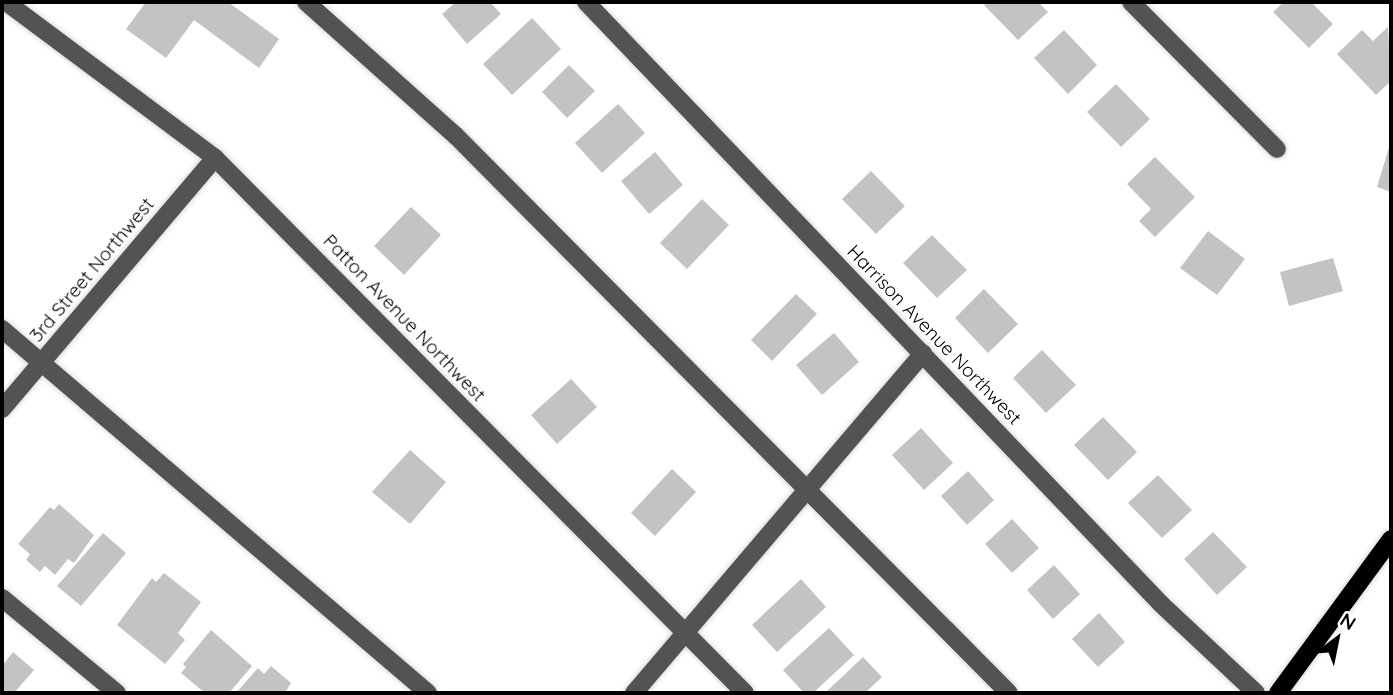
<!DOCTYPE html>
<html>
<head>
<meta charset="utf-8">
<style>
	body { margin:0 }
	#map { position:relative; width:1393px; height:695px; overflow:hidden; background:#fff; font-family:Quicksand,sans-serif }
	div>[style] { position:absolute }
	.building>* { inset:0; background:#c3c3c3 }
	.roads { filter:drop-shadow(0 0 2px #dbdbdb) drop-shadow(0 0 2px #dbdbdb) }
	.minor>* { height:18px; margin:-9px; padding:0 9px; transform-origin:9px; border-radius:9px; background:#535353 }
	.major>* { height:18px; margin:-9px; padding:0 9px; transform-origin:9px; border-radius:9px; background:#000 }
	span { translate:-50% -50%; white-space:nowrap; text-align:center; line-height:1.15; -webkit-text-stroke:5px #fff; paint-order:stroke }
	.street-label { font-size:19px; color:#000 }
	.frame { position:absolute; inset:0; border:4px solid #000; pointer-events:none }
	.north { position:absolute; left:1302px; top:604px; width:70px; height:70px; -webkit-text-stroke:5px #fff; paint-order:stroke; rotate:32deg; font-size:19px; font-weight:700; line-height:28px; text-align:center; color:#000 }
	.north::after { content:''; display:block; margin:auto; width:24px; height:32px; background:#000; clip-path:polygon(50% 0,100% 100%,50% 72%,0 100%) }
</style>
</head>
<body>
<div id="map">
	<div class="building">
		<div style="clip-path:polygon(146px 2px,228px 2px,279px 39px,259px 68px,194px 20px,166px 58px,126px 29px)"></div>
		<div style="clip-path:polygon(456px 2px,490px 2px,501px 14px,467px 44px,442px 14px)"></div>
		<div style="clip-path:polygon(988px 2px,1038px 2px,1048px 12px,1018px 40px,984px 5px)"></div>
		<div style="clip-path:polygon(1284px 2px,1311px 2px,1333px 24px,1309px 48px,1273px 12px)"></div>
		<div style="clip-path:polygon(532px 18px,561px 49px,512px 95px,483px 64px)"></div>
		<div style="clip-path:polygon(1388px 27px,1391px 81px,1376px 95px,1337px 54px,1362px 30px,1373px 41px)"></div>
		<div style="clip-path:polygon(1064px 30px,1097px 65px,1068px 94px,1034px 58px)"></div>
		<div style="clip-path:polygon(569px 65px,595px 91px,567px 118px,542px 92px)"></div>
		<div style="clip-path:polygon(1116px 84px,1150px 119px,1121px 147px,1087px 112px)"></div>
		<div style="clip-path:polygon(618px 104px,645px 133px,602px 173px,575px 143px)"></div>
		<div style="clip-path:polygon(1391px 141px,1391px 192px,1377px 187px)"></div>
		<div style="clip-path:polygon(655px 152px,683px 185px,649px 214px,621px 181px)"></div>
		<div style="clip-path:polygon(1155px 157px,1195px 197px,1155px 237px,1139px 221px,1151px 209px,1127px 184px)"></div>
		<div style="clip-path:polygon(871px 171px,905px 206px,876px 234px,842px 199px)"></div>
		<div style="clip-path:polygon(702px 199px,729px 225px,687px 269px,660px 243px)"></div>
		<div style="clip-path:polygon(411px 207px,441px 235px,404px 275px,374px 246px)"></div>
		<div style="clip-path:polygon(1208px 231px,1245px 259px,1217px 295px,1180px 268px)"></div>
		<div style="clip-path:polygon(932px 235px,967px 270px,937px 298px,903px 263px)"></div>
		<div style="clip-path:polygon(1333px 258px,1343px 291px,1289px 306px,1280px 272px)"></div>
		<div style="clip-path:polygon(984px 289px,1018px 324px,988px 353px,955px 318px)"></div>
		<div style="clip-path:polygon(796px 294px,817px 314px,772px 361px,751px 340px)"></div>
		<div style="clip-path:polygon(834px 333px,859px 362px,822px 395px,796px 365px)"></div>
		<div style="clip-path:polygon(1042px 350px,1076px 385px,1046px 413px,1013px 378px)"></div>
		<div style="clip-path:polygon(571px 379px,597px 407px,557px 444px,531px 415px)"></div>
		<div style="clip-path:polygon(1103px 417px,1137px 452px,1108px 480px,1074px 445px)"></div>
		<div style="clip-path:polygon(921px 428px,953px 463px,924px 490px,892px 455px)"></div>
		<div style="clip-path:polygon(410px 450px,446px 482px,410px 524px,372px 492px)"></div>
		<div style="clip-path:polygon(672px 469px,696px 492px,655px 536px,631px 513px)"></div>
		<div style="clip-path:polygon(968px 471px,994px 500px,967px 525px,941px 496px)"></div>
		<div style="clip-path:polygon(1158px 475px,1192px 510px,1162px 538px,1128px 503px)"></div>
		<div style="clip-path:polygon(59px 504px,94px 535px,74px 563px,68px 559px,55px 575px,45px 566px,40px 572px,26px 560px,30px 554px,18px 544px,50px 507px,54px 510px)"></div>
		<div style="clip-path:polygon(1012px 519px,1039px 548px,1012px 573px,985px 544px)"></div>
		<div style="clip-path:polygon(1213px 532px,1247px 567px,1217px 595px,1184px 559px)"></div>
		<div style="clip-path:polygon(103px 533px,126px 553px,81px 606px,57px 586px)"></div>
		<div style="clip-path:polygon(1054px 565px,1080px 594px,1053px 619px,1027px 590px)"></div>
		<div style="clip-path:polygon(164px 573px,201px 602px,178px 633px,185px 640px,165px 664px,117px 625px,152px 578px,156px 582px)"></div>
		<div style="clip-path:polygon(801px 579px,826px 607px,777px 652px,752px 625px)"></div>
		<div style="clip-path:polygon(1099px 613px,1125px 642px,1098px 667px,1072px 639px)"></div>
		<div style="clip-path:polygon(829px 628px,854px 655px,813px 693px,804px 693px,783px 670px)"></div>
		<div style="clip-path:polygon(211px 630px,252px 666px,229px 693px,205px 693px,181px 673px,186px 667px,183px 664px)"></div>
		<div style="clip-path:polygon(13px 652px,34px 670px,14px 693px,2px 693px,2px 666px)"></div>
		<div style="clip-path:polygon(863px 657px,882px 677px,865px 693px,825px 693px)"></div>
		<div style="clip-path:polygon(271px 666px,291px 683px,285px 693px,236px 693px,258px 668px,264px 674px)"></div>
	</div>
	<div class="roads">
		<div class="minor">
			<div style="left:6px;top:2px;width:261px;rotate:36.7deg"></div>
			<div style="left:215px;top:158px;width:753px;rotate:45.27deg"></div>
			<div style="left:306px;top:2px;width:200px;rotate:41.8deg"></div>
			<div style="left:455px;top:135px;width:786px;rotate:45.21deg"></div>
			<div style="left:586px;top:2px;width:832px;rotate:46.31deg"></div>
			<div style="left:1161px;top:604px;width:130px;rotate:43.1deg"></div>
			<div style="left:1131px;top:2px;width:207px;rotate:45.2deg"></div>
			<div style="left:2px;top:329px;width:560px;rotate:40.51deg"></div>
			<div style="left:2px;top:409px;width:329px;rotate:-49.7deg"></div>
			<div style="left:2px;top:598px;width:149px;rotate:39.6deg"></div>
			<div style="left:634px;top:693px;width:446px;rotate:-49.6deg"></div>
		</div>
		<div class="major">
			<div style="left:1278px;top:693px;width:191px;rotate:-53.7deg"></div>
		</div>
	</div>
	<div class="street-label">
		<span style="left:92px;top:270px;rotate:-50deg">3rd Street Northwest</span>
		<span style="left:404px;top:318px;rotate:46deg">Patton Avenue Northwest</span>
		<span style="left:934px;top:335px;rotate:46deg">Harrison Avenue Northwest</span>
	</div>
	<div class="frame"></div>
	<div class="north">N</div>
</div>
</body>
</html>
